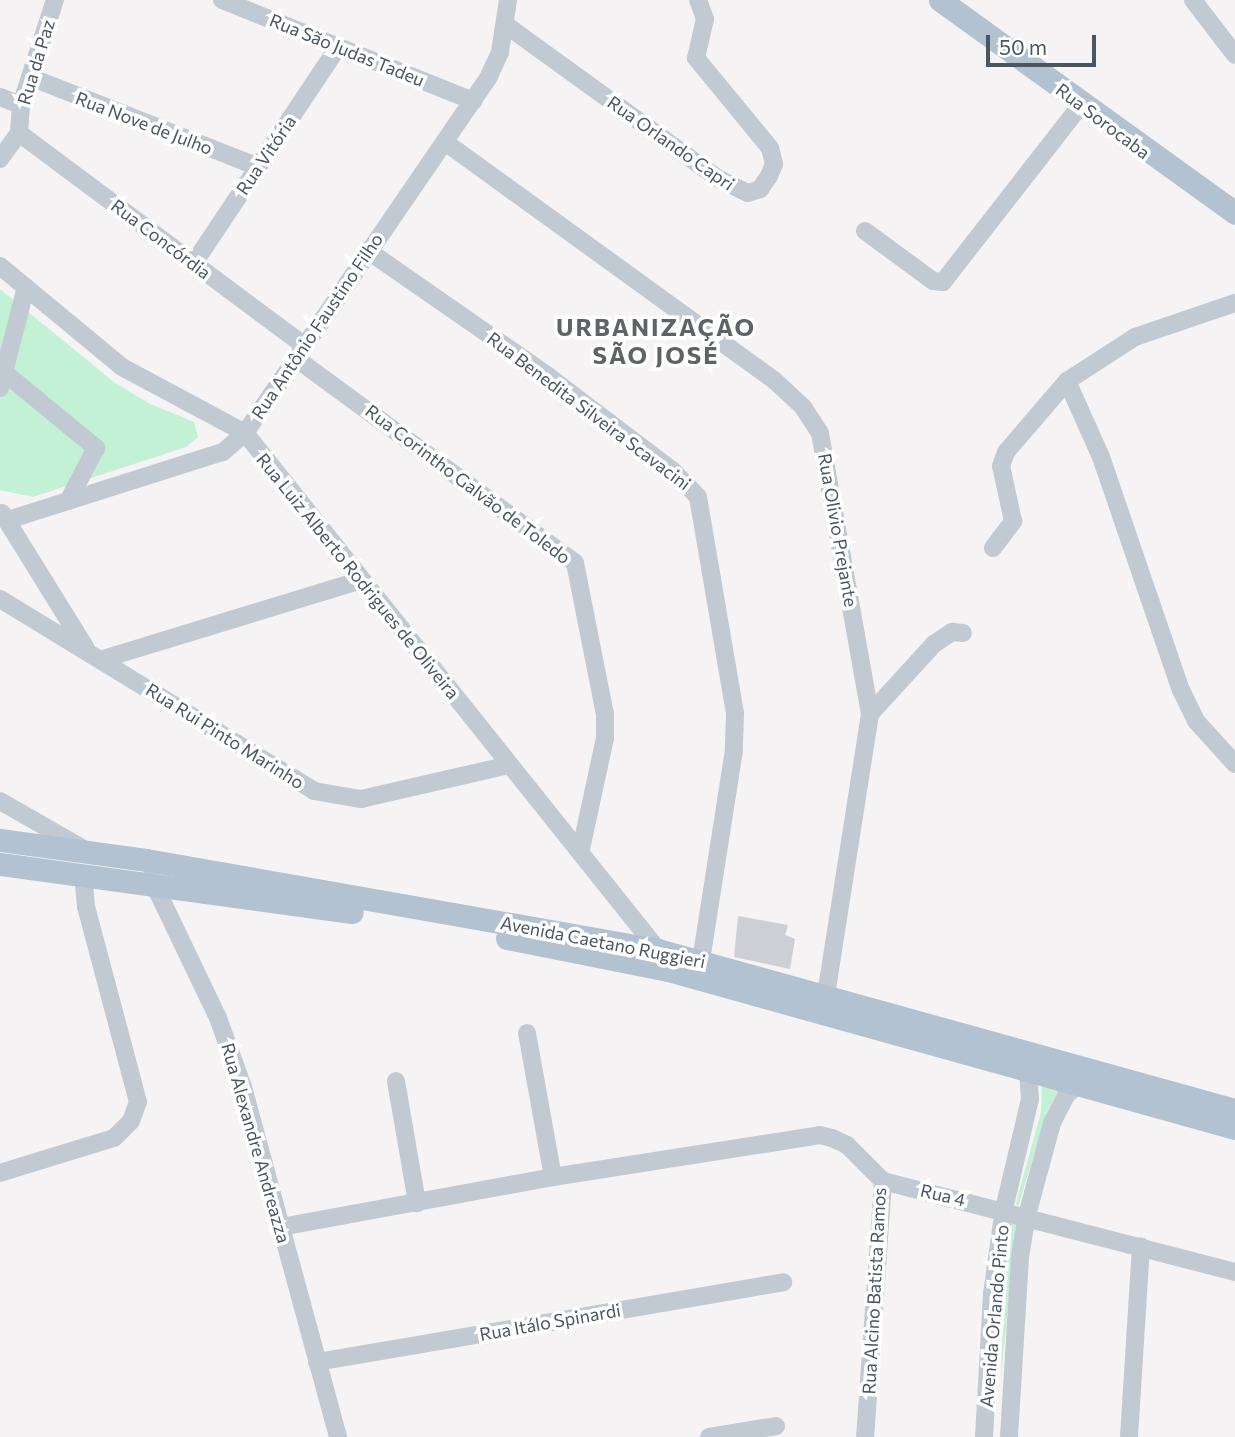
<!DOCTYPE html>
<html>
<head>
<meta charset="utf-8">
<style>
	body { margin:0 }
	#map { position:relative; width:1235px; height:1437px; overflow:hidden; background:#f5f3f3; font-family:Commissioner,sans-serif }
	div>[style] { position:absolute }
	.green>* { inset:0; background:#c3f1d5 }
	.building>* { inset:0; background:#cdcfd5 }
	.minor>* { height:18px; margin:-9px; padding:0 9px; transform-origin:9px; border-radius:9px; background:#c1cad2 }
	.major>* { height:23px; margin:-11.5px; padding:0 11.5px; transform-origin:11.5px; border-radius:11.5px; background:#b3c2d1 }
	span { translate:-50% -50%; white-space:nowrap; text-align:center; line-height:1.15; -webkit-text-stroke:7px #fff; paint-order:stroke }
	.street-label { font-size:18px; color:#4a5661 }
	.district-label { font-size:24px; color:#5f6368; font-weight:700; letter-spacing:2px }
	.scale { position:absolute; left:986px; top:35px; width:110px; height:32px; box-sizing:border-box; border:4px solid #4a5661; border-top:0; padding-left:9px; font-size:21px; line-height:24px; white-space:nowrap; color:#4a5661; -webkit-text-stroke:5px #fff; paint-order:stroke }
</style>
</head>
<body>
<div id="map">
	<div class="green">
		<div style="clip-path:polygon(0 289px,114px 382px,148px 403px,194px 422px,198px 437px,186px 447px,33px 497px,0 490px)"></div>
		<div style="clip-path:polygon(1042px 1084px,1059px 1089px,1047px 1112px,1018px 1207px,1016px 1203px,1041px 1112px)"></div>
		<div style="clip-path:polygon(1010px 1222px,1016px 1224px,1001px 1379px,1005px 1251px)"></div>
	</div>
	<div class="building">
		<div style="clip-path:polygon(738px 916px,788px 925px,785px 935px,795px 939px,790px 969px,734px 957px)"></div>
	</div>
	<div class="minor">
		<div style="left:222px;top:0;width:271px;rotate:21.9deg"></div>
		<div style="left:1193px;top:0;width:69px;rotate:52.6deg"></div>
		<div style="left:506px;top:25px;width:261px;rotate:35.9deg"></div>
		<div style="left:717px;top:178px;width:34px;rotate:26deg"></div>
		<div style="left:748px;top:193px;width:13px;rotate:-18deg"></div>
		<div style="left:760px;top:189px;width:16px;rotate:-55deg"></div>
		<div style="left:769px;top:176px;width:13px;rotate:-67deg"></div>
		<div style="left:774px;top:164px;width:16px;rotate:-104deg"></div>
		<div style="left:770px;top:148px;width:117px;rotate:-129.4deg"></div>
		<div style="left:696px;top:58px;width:40px;rotate:-77deg"></div>
		<div style="left:705px;top:19px;width:20px;rotate:-110deg"></div>
		<div style="left:30px;top:77px;width:245px;rotate:21.5deg"></div>
		<div style="left:0;top:97px;width:22px;rotate:21deg"></div>
		<div style="left:19px;top:133px;width:354px;rotate:36.7deg"></div>
		<div style="left:445px;top:142px;width:406px;rotate:35.9deg"></div>
		<div style="left:774px;top:380px;width:40px;rotate:43deg"></div>
		<div style="left:803px;top:407px;width:31px;rotate:57deg"></div>
		<div style="left:820px;top:433px;width:285px;rotate:79.9deg"></div>
		<div style="left:870px;top:714px;width:298px;rotate:98.9deg"></div>
		<div style="left:0;top:159px;width:32px;rotate:-54deg"></div>
		<div style="left:19px;top:133px;width:28px;rotate:-86deg"></div>
		<div style="left:21px;top:105px;width:110px;rotate:-72.1deg"></div>
		<div style="left:865px;top:231px;width:84px;rotate:36.3deg"></div>
		<div style="left:933px;top:281px;width:10px;rotate:6deg"></div>
		<div style="left:943px;top:282px;width:224px;rotate:-52.1deg"></div>
		<div style="left:367px;top:250px;width:221px;rotate:34.8deg"></div>
		<div style="left:548px;top:376px;width:156px;rotate:37.2deg"></div>
		<div style="left:672px;top:470px;width:37px;rotate:46deg"></div>
		<div style="left:698px;top:497px;width:220px;rotate:80.3deg"></div>
		<div style="left:735px;top:714px;width:36px;rotate:92deg"></div>
		<div style="left:734px;top:750px;width:214px;rotate:98.9deg"></div>
		<div style="left:194px;top:263px;width:260px;rotate:-56.3deg"></div>
		<div style="left:0;top:266px;width:158px;rotate:39.6deg"></div>
		<div style="left:122px;top:367px;width:140px;rotate:28.2deg"></div>
		<div style="left:245px;top:433px;width:662px;rotate:51.38deg"></div>
		<div style="left:294px;top:357px;width:348px;rotate:36.2deg"></div>
		<div style="left:575px;top:563px;width:154px;rotate:78.8deg"></div>
		<div style="left:605px;top:714px;width:24px;rotate:90deg"></div>
		<div style="left:605px;top:738px;width:114px;rotate:102.2deg"></div>
		<div style="left:6px;top:374px;width:117px;rotate:39.4deg"></div>
		<div style="left:96px;top:448px;width:60px;rotate:117.8deg"></div>
		<div style="left:1067px;top:381px;width:83px;rotate:65.9deg"></div>
		<div style="left:1101px;top:457px;width:246px;rotate:71.1deg"></div>
		<div style="left:1181px;top:690px;width:34px;rotate:64deg"></div>
		<div style="left:1196px;top:721px;width:58px;rotate:47.8deg"></div>
		<div style="left:0;top:388px;width:104px;rotate:-75.6deg"></div>
		<div style="left:2px;top:513px;width:158px;rotate:58.2deg"></div>
		<div style="left:8px;top:520px;width:225px;rotate:-17.6deg"></div>
		<div style="left:223px;top:452px;width:29px;rotate:-41deg"></div>
		<div style="left:245px;top:433px;width:432px;rotate:-55.6deg"></div>
		<div style="left:489px;top:76px;width:26px;rotate:-65deg"></div>
		<div style="left:500px;top:52px;width:53px;rotate:-81.3deg"></div>
		<div style="left:993px;top:548px;width:34px;rotate:-53deg"></div>
		<div style="left:1013px;top:521px;width:56px;rotate:-102.3deg"></div>
		<div style="left:1001px;top:466px;width:15px;rotate:-70deg"></div>
		<div style="left:1006px;top:452px;width:94px;rotate:-49.3deg"></div>
		<div style="left:1067px;top:381px;width:81px;rotate:-32.9deg"></div>
		<div style="left:1135px;top:337px;width:106px;rotate:-18.8deg"></div>
		<div style="left:0;top:599px;width:368px;rotate:31.4deg"></div>
		<div style="left:314px;top:791px;width:48px;rotate:9.7deg"></div>
		<div style="left:361px;top:799px;width:152px;rotate:-12.9deg"></div>
		<div style="left:103px;top:659px;width:270px;rotate:-17deg"></div>
		<div style="left:870px;top:714px;width:95px;rotate:-47.6deg"></div>
		<div style="left:934px;top:644px;width:22px;rotate:-34deg"></div>
		<div style="left:952px;top:632px;width:11px;rotate:5deg"></div>
		<div style="left:0;top:801px;width:95px;rotate:29.8deg"></div>
		<div style="left:151px;top:878px;width:155px;rotate:64.4deg"></div>
		<div style="left:218px;top:1018px;width:73px;rotate:70.1deg"></div>
		<div style="left:243px;top:1087px;width:363px;rotate:74.8deg"></div>
		<div style="left:527px;top:1033px;width:146px;rotate:79.8deg"></div>
		<div style="left:396px;top:1081px;width:124px;rotate:80.2deg"></div>
		<div style="left:0;top:1173px;width:119px;rotate:-17.1deg"></div>
		<div style="left:114px;top:1138px;width:24px;rotate:-45deg"></div>
		<div style="left:131px;top:1121px;width:20px;rotate:-70deg"></div>
		<div style="left:138px;top:1102px;width:202px;rotate:-104.9deg"></div>
		<div style="left:86px;top:907px;width:32px;rotate:-95deg"></div>
		<div style="left:883px;top:1181px;width:364px;rotate:14.5deg"></div>
		<div style="left:281px;top:1227px;width:277px;rotate:-10.4deg"></div>
		<div style="left:553px;top:1177px;width:270px;rotate:-8.9deg"></div>
		<div style="left:820px;top:1135px;width:12px;rotate:14deg"></div>
		<div style="left:832px;top:1138px;width:17px;rotate:25deg"></div>
		<div style="left:847px;top:1145px;width:51px;rotate:45deg"></div>
		<div style="left:883px;top:1181px;width:257px;rotate:94deg"></div>
		<div style="left:317px;top:1362px;width:473px;rotate:-9.7deg"></div>
		<div style="left:709px;top:1437px;width:68px;rotate:-9.3deg"></div>
		<div style="left:984px;top:1437px;width:143px;rotate:-86.8deg"></div>
		<div style="left:992px;top:1294px;width:86px;rotate:-82deg"></div>
		<div style="left:1004px;top:1209px;width:113px;rotate:-76.7deg"></div>
		<div style="left:1030px;top:1099px;width:28px;rotate:-94deg"></div>
		<div style="left:1009px;top:1437px;width:180px;rotate:-86.5deg"></div>
		<div style="left:1020px;top:1257px;width:43px;rotate:-80.5deg"></div>
		<div style="left:1027px;top:1215px;width:95px;rotate:-74.8deg"></div>
		<div style="left:1052px;top:1123px;width:31px;rotate:-63deg"></div>
		<div style="left:1066px;top:1095px;width:16px;rotate:-40deg"></div>
		<div style="left:1129px;top:1437px;width:191px;rotate:-86.4deg"></div>
	</div>
	<div class="major">
		<div style="left:940px;top:0;width:364px;rotate:35.8deg"></div>
		<div style="left:0;top:840px;width:147px;rotate:7.8deg"></div>
		<div style="left:146px;top:860px;width:520px;rotate:9.97deg"></div>
		<div style="left:658px;top:950px;width:599px;rotate:15.5deg"></div>
		<div style="left:0;top:864px;width:355px;rotate:7.8deg"></div>
		<div style="left:507px;top:938px;width:164px;rotate:11.2deg"></div>
		<div style="left:668px;top:970px;width:589px;rotate:15.57deg"></div>
	</div>
	<div class="street-label">
		<span style="left:347px;top:50px;rotate:22deg">Rua São Judas Tadeu</span>
		<span style="left:36px;top:62px;rotate:-73deg">Rua da Paz</span>
		<span style="left:1103px;top:121px;rotate:37deg">Rua Sorocaba</span>
		<span style="left:144px;top:123px;rotate:21deg">Rua Nove de Julho</span>
		<span style="left:671px;top:143px;rotate:35deg">Rua Orlando Capri</span>
		<span style="left:266px;top:155px;rotate:-56deg">Rua Vitória</span>
		<span style="left:161px;top:239px;rotate:37deg">Rua Concórdia</span>
		<span style="left:317px;top:326px;rotate:-56deg">Rua Antônio Faustino Filho</span>
		<span style="left:589px;top:411px;rotate:37deg">Rua Benedita Silveira Scavacini</span>
		<span style="left:468px;top:484px;rotate:37deg">Rua Corintho Galvão de Toledo</span>
		<span style="left:838px;top:530px;rotate:80deg">Rua Olivio Prejante</span>
		<span style="left:358px;top:576px;rotate:51deg">Rua Luiz Alberto Rodrigues de Oliveira</span>
		<span style="left:225px;top:736px;rotate:32deg">Rua Rui Pinto Marinho</span>
		<span style="left:603px;top:942px;rotate:11deg">Avenida Caetano Ruggieri</span>
		<span style="left:256px;top:1143px;rotate:74deg">Rua Alexandre Andreazza</span>
		<span style="left:943px;top:1195px;rotate:13deg">Rua 4</span>
		<span style="left:874px;top:1291px;rotate:-87deg">Rua Alcino Batista Ramos</span>
		<span style="left:994px;top:1316px;rotate:-85deg">Avenida Orlando Pinto</span>
		<span style="left:550px;top:1322px;rotate:-10deg">Rua Itálo Spinardi</span>
	</div>
	<div class="district-label">
		<span style="left:656px;top:341px">URBANIZAÇÃO<br>SÃO JOSÉ</span>
	</div>
	<div class="scale">50 m</div>
</div>
</body>
</html>
